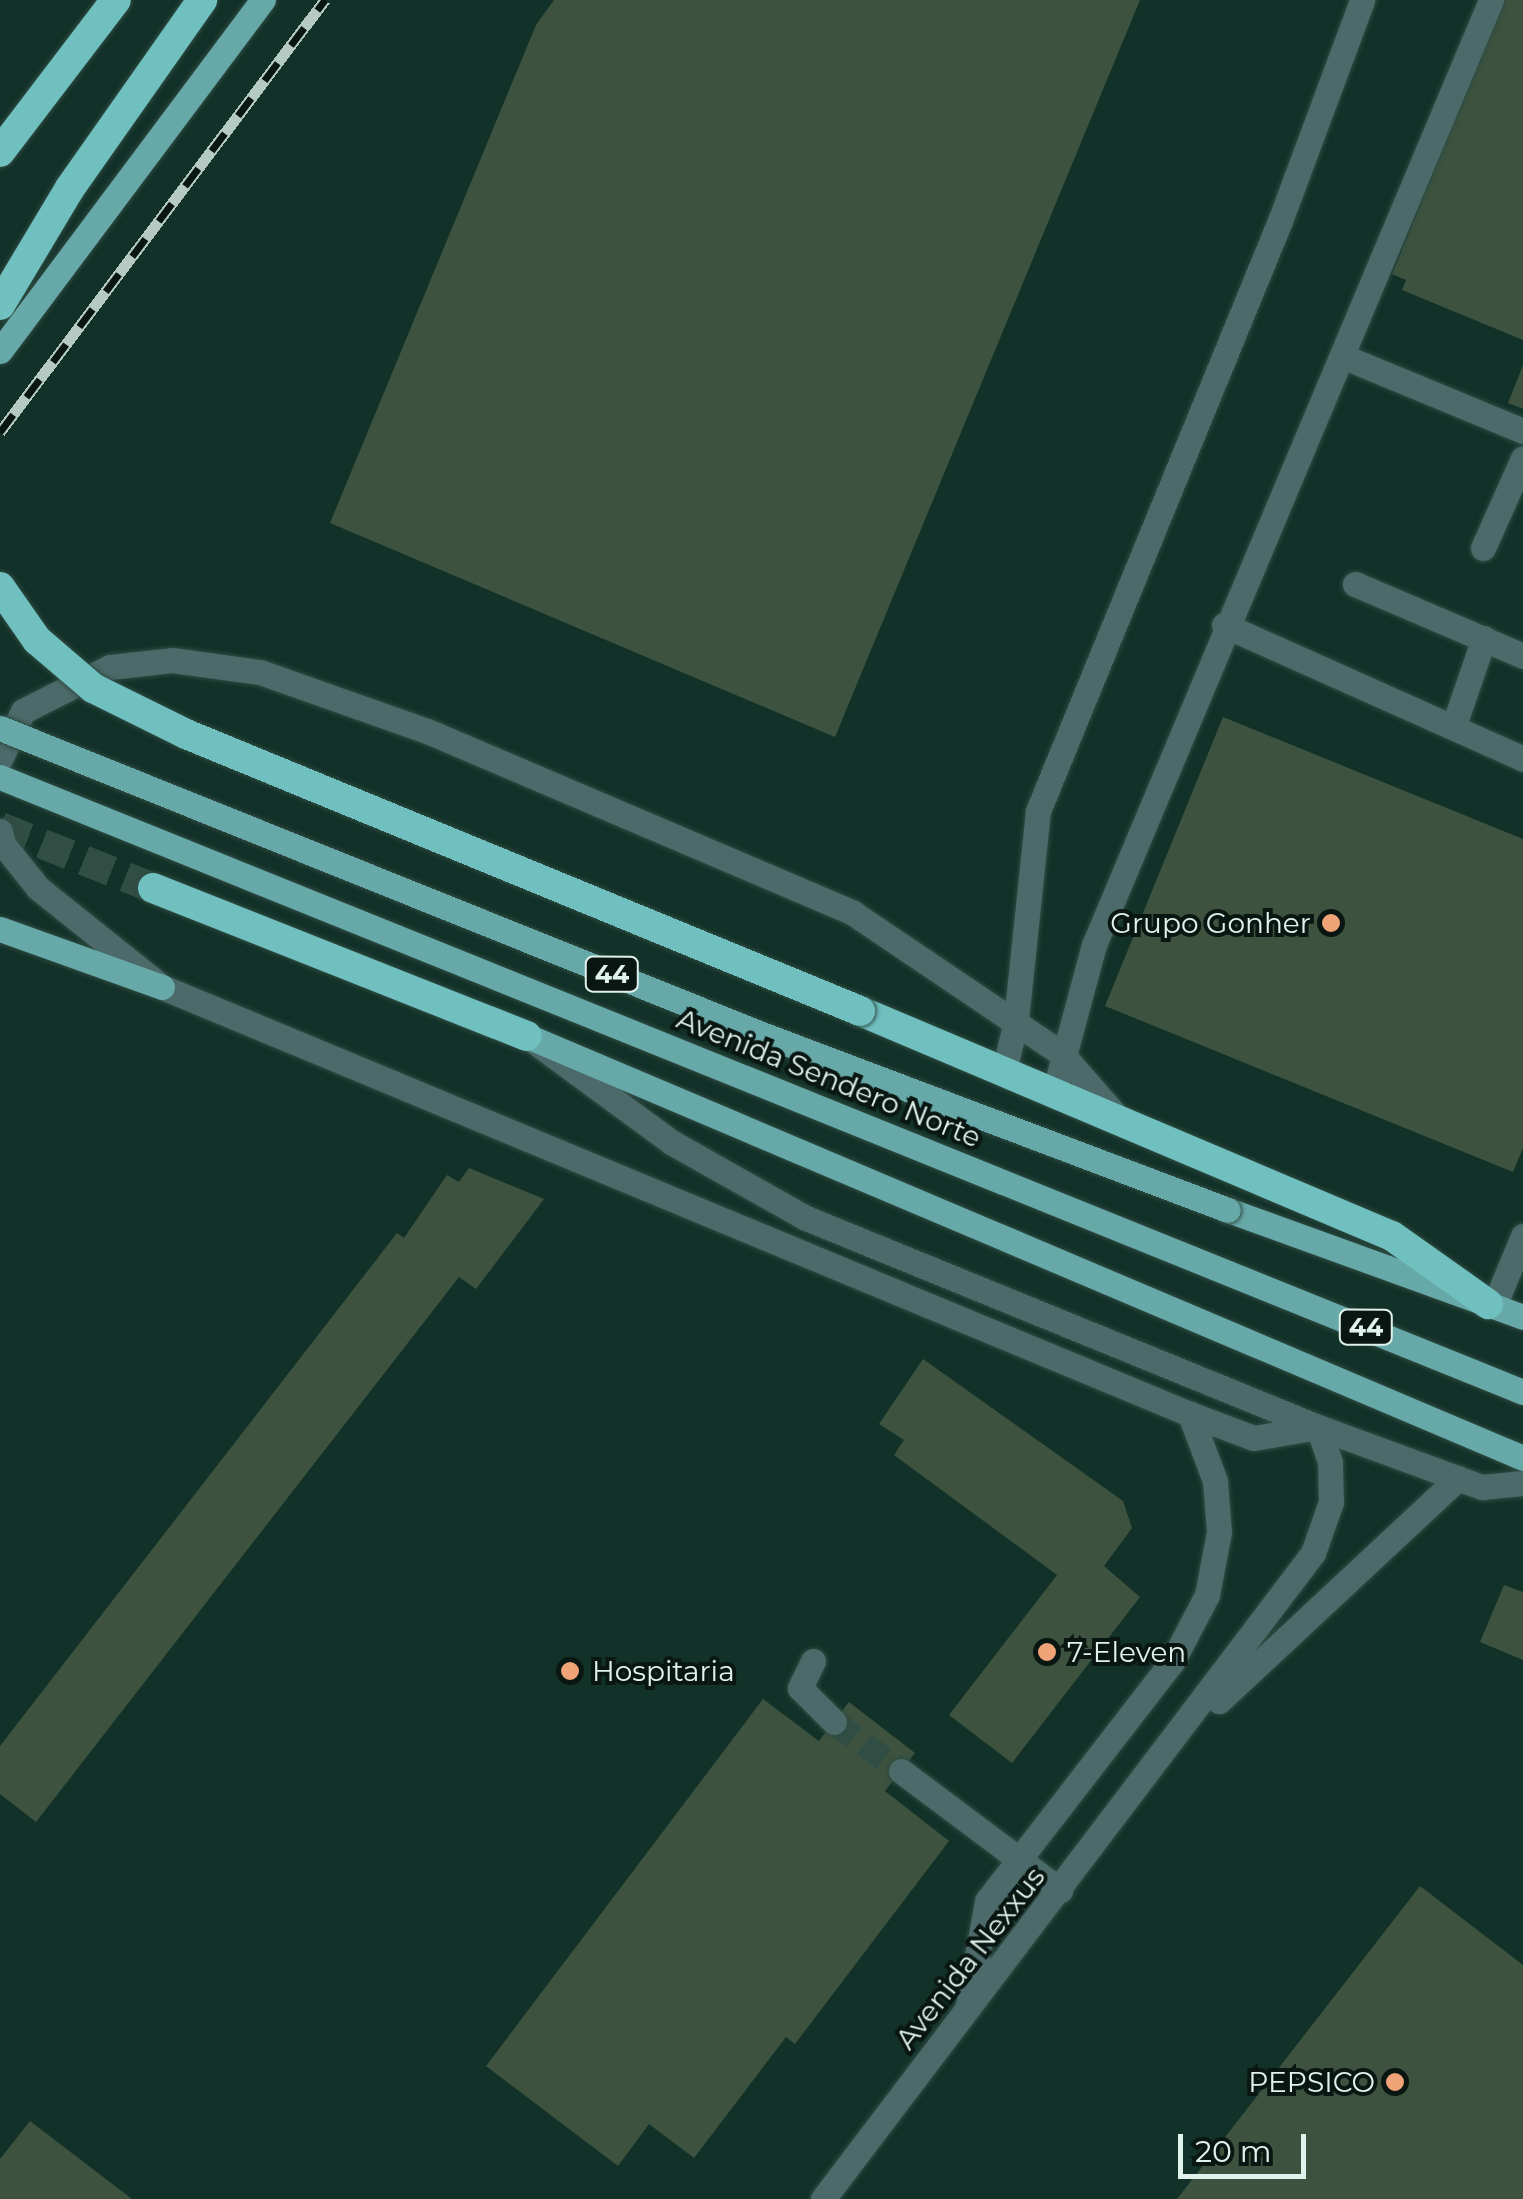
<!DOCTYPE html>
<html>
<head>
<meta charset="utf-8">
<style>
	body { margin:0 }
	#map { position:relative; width:1523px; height:2199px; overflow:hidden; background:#123128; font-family:Montserrat,sans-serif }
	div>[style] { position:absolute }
	.building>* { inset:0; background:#3d533f }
	.minor-tunnel>* { height:25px; margin-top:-12.5px; transform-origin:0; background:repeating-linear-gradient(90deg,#314e45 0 25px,transparent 0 37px) }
	.highway-tunnel>* { height:30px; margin-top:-15px; transform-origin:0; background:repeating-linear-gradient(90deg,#314e45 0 30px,transparent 0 45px) }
	.roads { filter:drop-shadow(0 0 2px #2f4c43) drop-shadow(0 0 2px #2f4c43) }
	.minor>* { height:25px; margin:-12.5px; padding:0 12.5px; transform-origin:12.5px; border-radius:12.5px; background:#4b6a69 }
	.major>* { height:25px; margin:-12.5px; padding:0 12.5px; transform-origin:12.5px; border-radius:12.5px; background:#67a8a8 }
	.highway>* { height:30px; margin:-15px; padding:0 15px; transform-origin:15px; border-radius:15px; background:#71c0c0 }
	.rail>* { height:11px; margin-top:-5.5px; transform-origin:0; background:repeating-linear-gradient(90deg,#091612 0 22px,#b6cac4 0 44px); box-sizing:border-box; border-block:2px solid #b6cac4 }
	.bridges { filter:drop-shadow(0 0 2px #2f4c43) drop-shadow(0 0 2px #2f4c43) }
	.major-bridge>* { height:25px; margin:-12.5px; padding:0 12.5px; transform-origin:12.5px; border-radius:12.5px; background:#67a8a8 }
	.highway-bridge>* { height:30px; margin:-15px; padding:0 15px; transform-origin:15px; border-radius:15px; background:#71c0c0 }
	.dots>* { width:28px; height:28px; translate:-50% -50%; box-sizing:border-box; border:5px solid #091612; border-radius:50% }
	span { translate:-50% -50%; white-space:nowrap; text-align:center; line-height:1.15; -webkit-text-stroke:8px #091612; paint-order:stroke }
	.shield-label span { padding:2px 8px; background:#091612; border:2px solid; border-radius:8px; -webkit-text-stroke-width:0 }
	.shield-label { font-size:25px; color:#e0f2ec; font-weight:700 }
	.poi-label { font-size:28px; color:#e0f2ec }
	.right { translate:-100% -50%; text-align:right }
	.left { translate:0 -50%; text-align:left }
	.street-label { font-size:28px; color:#e0f2ec }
	.scale { position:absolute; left:1178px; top:2134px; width:128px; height:45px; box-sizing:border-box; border:5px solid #e0f2ec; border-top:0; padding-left:12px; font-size:30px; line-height:35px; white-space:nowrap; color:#e0f2ec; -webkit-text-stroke:8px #091612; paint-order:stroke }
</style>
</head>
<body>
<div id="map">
	<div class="building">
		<div style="clip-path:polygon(554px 0,1140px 0,835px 737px,330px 523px,536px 25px)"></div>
		<div style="clip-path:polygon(1503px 0,1523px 0,1523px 340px,1402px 290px,1406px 280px,1392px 274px)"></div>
		<div style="clip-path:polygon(1523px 365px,1523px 409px,1508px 403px)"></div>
		<div style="clip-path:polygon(1223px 717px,1523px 839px,1523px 1148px,1513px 1172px,1105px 1006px)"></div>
		<div style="clip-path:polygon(469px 1168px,544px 1199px,476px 1289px,459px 1277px,36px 1822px,0 1794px,0 1746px,397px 1233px,404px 1238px,447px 1175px,459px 1182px)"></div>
		<div style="clip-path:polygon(923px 1359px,1123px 1501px,1132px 1528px,1104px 1566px,1140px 1597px,1012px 1763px,949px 1715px,1057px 1575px,894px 1455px,904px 1440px,879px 1424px)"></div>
		<div style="clip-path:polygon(1504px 1585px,1523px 1592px,1523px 1660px,1480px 1642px)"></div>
		<div style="clip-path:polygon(763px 1699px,819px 1741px,849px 1702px,915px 1753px,885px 1791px,949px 1841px,795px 2044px,786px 2037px,694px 2158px,649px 2124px,618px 2166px,486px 2066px)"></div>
		<div style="clip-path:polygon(1420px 1886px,1523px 1965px,1523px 2199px,1177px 2199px)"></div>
		<div style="clip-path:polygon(30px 2121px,132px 2199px,0 2199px,0 2159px)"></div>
	</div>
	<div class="minor-tunnel">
		<div style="left:834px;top:1722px;width:83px;rotate:36.2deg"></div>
	</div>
	<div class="highway-tunnel">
		<div style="left:0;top:827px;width:165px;rotate:21.7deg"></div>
	</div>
	<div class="roads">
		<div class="minor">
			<div style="left:1342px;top:356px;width:196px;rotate:22.5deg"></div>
			<div style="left:1483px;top:548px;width:98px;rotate:-66deg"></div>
			<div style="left:1355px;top:584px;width:183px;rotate:23.2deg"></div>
			<div style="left:1224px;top:625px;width:328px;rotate:24.1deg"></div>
			<div style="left:1454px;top:725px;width:92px;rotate:-71deg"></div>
			<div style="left:0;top:759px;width:53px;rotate:-64.4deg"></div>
			<div style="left:23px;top:711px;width:97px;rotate:-26.8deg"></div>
			<div style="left:110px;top:667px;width:62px;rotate:-6.4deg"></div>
			<div style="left:172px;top:660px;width:89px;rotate:7.8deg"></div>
			<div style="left:260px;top:672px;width:177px;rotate:19.5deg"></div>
			<div style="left:427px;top:731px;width:463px;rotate:23.1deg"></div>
			<div style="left:853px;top:913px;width:252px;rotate:34deg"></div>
			<div style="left:1062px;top:1054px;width:86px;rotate:48.8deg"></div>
			<div style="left:0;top:831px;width:13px;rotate:77deg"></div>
			<div style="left:3px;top:844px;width:56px;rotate:51.5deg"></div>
			<div style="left:38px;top:888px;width:159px;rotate:38.6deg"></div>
			<div style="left:162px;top:987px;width:1113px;rotate:22.56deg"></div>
			<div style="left:1190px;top:1414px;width:68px;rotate:20.6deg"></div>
			<div style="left:1254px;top:1438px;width:65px;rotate:-9.8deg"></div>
			<div style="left:1318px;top:1427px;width:37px;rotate:71deg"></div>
			<div style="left:1330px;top:1462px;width:40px;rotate:88.6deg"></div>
			<div style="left:1331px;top:1502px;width:54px;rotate:109.4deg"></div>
			<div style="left:1313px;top:1553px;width:811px;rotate:127.18deg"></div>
			<div style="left:535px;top:1042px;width:169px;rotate:36.3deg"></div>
			<div style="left:671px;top:1142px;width:155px;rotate:29.4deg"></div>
			<div style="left:806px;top:1218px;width:553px;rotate:22.21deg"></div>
			<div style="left:1318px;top:1427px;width:175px;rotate:20.1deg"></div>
			<div style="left:1482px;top:1487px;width:41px;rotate:-5.6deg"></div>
			<div style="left:1004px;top:1072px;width:53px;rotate:-77deg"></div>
			<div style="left:1016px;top:1020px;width:210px;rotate:-84deg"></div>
			<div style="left:1038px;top:811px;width:638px;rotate:-67.7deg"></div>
			<div style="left:1280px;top:221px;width:236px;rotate:-69.6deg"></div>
			<div style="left:1054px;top:1093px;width:153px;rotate:-74.9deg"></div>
			<div style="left:1094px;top:945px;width:1025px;rotate:-67.21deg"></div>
			<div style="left:1494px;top:1306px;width:76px;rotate:-67.5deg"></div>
			<div style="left:813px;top:1661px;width:30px;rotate:116deg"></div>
			<div style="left:800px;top:1688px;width:48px;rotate:45deg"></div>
			<div style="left:1219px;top:1701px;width:327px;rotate:-43deg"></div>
			<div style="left:901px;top:1771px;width:199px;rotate:36.8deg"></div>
			<div style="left:968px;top:2005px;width:106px;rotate:-79.6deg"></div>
			<div style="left:987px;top:1901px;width:302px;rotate:-52.3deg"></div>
			<div style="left:1172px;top:1662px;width:76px;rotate:-62.4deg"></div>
			<div style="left:1207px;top:1595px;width:64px;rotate:-79.2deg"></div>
			<div style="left:1219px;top:1532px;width:51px;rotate:-94.5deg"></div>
			<div style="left:1215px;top:1481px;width:72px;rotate:-110.5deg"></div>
		</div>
		<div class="major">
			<div style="left:0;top:351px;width:439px;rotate:-53.2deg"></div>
			<div style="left:0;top:777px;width:1642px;rotate:21.99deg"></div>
			<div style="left:0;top:929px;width:172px;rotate:19.7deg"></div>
			<div style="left:527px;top:1036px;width:1082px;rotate:22.96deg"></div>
			<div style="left:1228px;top:1210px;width:314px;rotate:19.9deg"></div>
		</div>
		<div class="highway">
			<div style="left:0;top:152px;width:191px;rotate:-52.7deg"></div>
			<div style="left:0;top:305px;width:136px;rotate:-59.1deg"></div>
			<div style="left:70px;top:188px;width:230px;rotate:-54.9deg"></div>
			<div style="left:153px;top:888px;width:402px;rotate:21.6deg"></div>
			<div style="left:860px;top:1011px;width:578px;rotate:22.93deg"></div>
			<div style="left:1392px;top:1236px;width:118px;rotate:35.3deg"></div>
		</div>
	</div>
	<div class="rail">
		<div style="left:0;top:432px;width:541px;rotate:-53.05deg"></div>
	</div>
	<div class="bridges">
		<div class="major-bridge">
			<div style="left:0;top:728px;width:818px;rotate:21.89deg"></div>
			<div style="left:759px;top:1033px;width:501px;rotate:20.68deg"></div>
		</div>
		<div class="highway-bridge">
			<div style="left:0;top:587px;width:65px;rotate:55.1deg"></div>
			<div style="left:37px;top:640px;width:74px;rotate:40.6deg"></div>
			<div style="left:93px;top:688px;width:104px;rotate:26.3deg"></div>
			<div style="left:186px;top:734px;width:729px;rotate:22.34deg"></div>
		</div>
	</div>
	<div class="dots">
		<div style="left:1331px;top:923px;background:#efa377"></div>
		<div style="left:1047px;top:1652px;background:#efa377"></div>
		<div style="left:570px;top:1671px;background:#efa377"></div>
		<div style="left:1395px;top:2082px;background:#efa377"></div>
	</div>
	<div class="shield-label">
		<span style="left:612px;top:974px">44</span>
		<span style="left:1366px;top:1327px">44</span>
	</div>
	<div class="poi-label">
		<span class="right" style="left:1311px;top:923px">Grupo Gonher</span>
		<span class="left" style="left:1067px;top:1652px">7-Eleven</span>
		<span class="left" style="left:592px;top:1671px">Hospitaria</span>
		<span class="right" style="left:1375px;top:2082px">PEPSICO</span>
	</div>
	<div class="street-label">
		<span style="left:829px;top:1078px;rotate:22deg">Avenida Sendero Norte</span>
		<span style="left:970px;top:1958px;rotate:-52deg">Avenida Nexxus</span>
	</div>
	<div class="scale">20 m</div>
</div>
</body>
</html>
